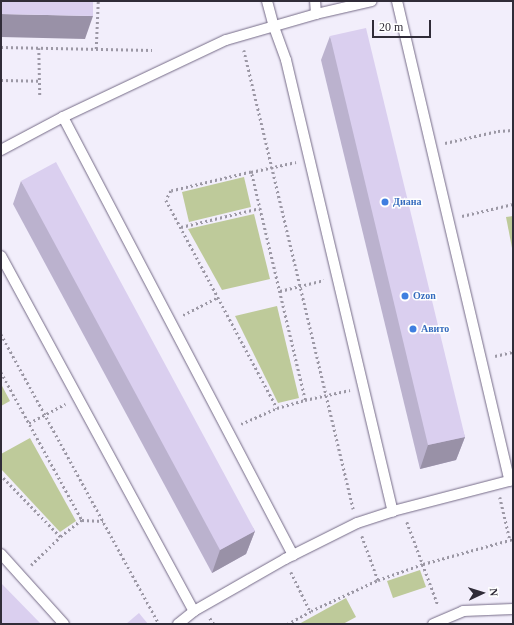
<!DOCTYPE html>
<html>
<head>
<meta charset="utf-8">
<style>
	body { margin:0 }
	#map { position:relative; width:514px; height:625px; overflow:hidden; background:#f2eefb; font-family:Georgia,serif }
	div>[style] { position:absolute }
	.green>* { inset:0; background:#beca9a }
	.path>* { height:2.5px; margin-top:-1.25px; transform-origin:0; background:repeating-linear-gradient(90deg,#9c98a5 0 2px,transparent 0 5px) }
	.roads { filter:drop-shadow(0 0 1px #756b87) drop-shadow(0 0 1px #756b87) }
	.lane>* { height:10px; margin:-5px; padding:0 5px; transform-origin:5px; border-radius:5px; background:#fff }
	.wall>* { inset:0; background:#bbb2ce }
	.shaded-wall>* { inset:0; background:#9991a7 }
	.building>* { inset:0; background:#dacfef }
	.dots>* { width:11px; height:11px; translate:-50% -50%; box-sizing:border-box; border:2px solid #fff; border-radius:50% }
	span { translate:-50% -50%; white-space:nowrap; text-align:center; line-height:1.15; -webkit-text-stroke:3px #fff; paint-order:stroke }
	.shop-label { font-size:10px; color:#366cbe; font-weight:700 }
	.left { translate:0 -50%; text-align:left }
	.frame { position:absolute; inset:0; border:2px solid #302c38; pointer-events:none }
	.north { position:absolute; left:462px; top:573px; width:40px; height:40px; -webkit-text-stroke:3px #fff; paint-order:stroke; rotate:86deg; font-size:11px; font-weight:700; line-height:16px; text-align:center; color:#302c38 }
	.north::after { content:''; display:block; margin:auto; width:14px; height:18px; background:#302c38; clip-path:polygon(50% 0,100% 100%,50% 72%,0 100%) }
	.scale { position:absolute; left:372px; top:20px; width:59px; height:18px; box-sizing:border-box; border:2px solid #302c38; border-top:0; padding-left:5px; font-size:12px; line-height:14px; white-space:nowrap; color:#302c38; -webkit-text-stroke:3px #fff; paint-order:stroke }
</style>
</head>
<body>
<div id="map">
	<div class="green">
		<div style="clip-path:polygon(244px 177px,251px 207px,189px 222px,182px 192px)"></div>
		<div style="clip-path:polygon(254px 214px,270px 279px,222px 290px,188px 229px)"></div>
		<div style="clip-path:polygon(513px 216px,513px 253px,506px 217px)"></div>
		<div style="clip-path:polygon(277px 306px,299px 398px,278px 403px,235px 316px)"></div>
		<div style="clip-path:polygon(1px 384px,10px 401px,1px 406px)"></div>
		<div style="clip-path:polygon(30px 438px,76px 521px,60px 532px,1px 469px,1px 454px)"></div>
		<div style="clip-path:polygon(420px 570px,426px 587px,393px 598px,387px 581px)"></div>
		<div style="clip-path:polygon(346px 598px,356px 617px,343px 624px,299px 624px)"></div>
	</div>
	<div class="path">
		<div style="left:1px;top:47px;width:151px;rotate:1.1deg"></div>
		<div style="left:39px;top:48px;width:49px;rotate:88.8deg"></div>
		<div style="left:96px;top:49px;width:48px;rotate:-87.6deg"></div>
		<div style="left:244px;top:50px;width:472px;rotate:76.6deg"></div>
		<div style="left:1px;top:80px;width:39px;rotate:1deg"></div>
		<div style="left:445px;top:143px;width:54px;rotate:-12.8deg"></div>
		<div style="left:498px;top:131px;width:15px;rotate:-4deg"></div>
		<div style="left:251px;top:172px;width:46px;rotate:-12.5deg"></div>
		<div style="left:462px;top:216px;width:52px;rotate:-13.2deg"></div>
		<div style="left:181px;top:227px;width:81px;rotate:-13.5deg"></div>
		<div style="left:280px;top:291px;width:45px;rotate:-14deg"></div>
		<div style="left:183px;top:315px;width:39px;rotate:-27deg"></div>
		<div style="left:1px;top:334px;width:330px;rotate:61.4deg"></div>
		<div style="left:495px;top:356px;width:18px;rotate:-13deg"></div>
		<div style="left:1px;top:372px;width:169px;rotate:61.3deg"></div>
		<div style="left:82px;top:520px;width:28px;rotate:142deg"></div>
		<div style="left:60px;top:537px;width:85px;rotate:-134deg"></div>
		<div style="left:305px;top:400px;width:46px;rotate:-12.5deg"></div>
		<div style="left:29px;top:423px;width:41px;rotate:-27.8deg"></div>
		<div style="left:241px;top:424px;width:39px;rotate:-24deg"></div>
		<div style="left:277px;top:408px;width:29px;rotate:-16deg"></div>
		<div style="left:305px;top:400px;width:234px;rotate:-103.3deg"></div>
		<div style="left:251px;top:172px;width:82px;rotate:166.6deg"></div>
		<div style="left:171px;top:191px;width:10px;rotate:119deg"></div>
		<div style="left:166px;top:200px;width:236px;rotate:61.9deg"></div>
		<div style="left:500px;top:497px;width:44px;rotate:76.9deg"></div>
		<div style="left:82px;top:520px;width:21px;rotate:3deg"></div>
		<div style="left:407px;top:522px;width:89px;rotate:69.5deg"></div>
		<div style="left:362px;top:536px;width:47px;rotate:70deg"></div>
		<div style="left:31px;top:565px;width:40px;rotate:-44deg"></div>
		<div style="left:291px;top:572px;width:43px;rotate:64deg"></div>
		<div style="left:210px;top:618px;width:7px;rotate:56deg"></div>
		<div style="left:287px;top:624px;width:27px;rotate:-28deg"></div>
		<div style="left:311px;top:611px;width:74px;rotate:-24.8deg"></div>
		<div style="left:378px;top:580px;width:48px;rotate:-19.6deg"></div>
		<div style="left:423px;top:564px;width:93px;rotate:-15.5deg"></div>
	</div>
	<div class="roads">
		<div class="lane">
			<div style="left:267px;top:1px;width:27px;rotate:75deg"></div>
			<div style="left:274px;top:27px;width:35px;rotate:70deg"></div>
			<div style="left:286px;top:60px;width:464px;rotate:76.7deg"></div>
			<div style="left:397px;top:1px;width:493px;rotate:76.8deg"></div>
			<div style="left:316px;top:14px;width:57px;rotate:-13.1deg"></div>
			<div style="left:63px;top:117px;width:495px;rotate:62.3deg"></div>
			<div style="left:1px;top:150px;width:70px;rotate:-28deg"></div>
			<div style="left:63px;top:117px;width:180px;rotate:-25.3deg"></div>
			<div style="left:226px;top:40px;width:94px;rotate:-16.1deg"></div>
			<div style="left:316px;top:14px;width:13px;rotate:-94deg"></div>
			<div style="left:1px;top:256px;width:404px;rotate:61.5deg"></div>
			<div style="left:1px;top:554px;width:94px;rotate:48deg"></div>
			<div style="left:178px;top:624px;width:21px;rotate:-39deg"></div>
			<div style="left:194px;top:611px;width:105px;rotate:-29.7deg"></div>
			<div style="left:285px;top:559px;width:80px;rotate:-26.6deg"></div>
			<div style="left:357px;top:523px;width:38px;rotate:-18deg"></div>
			<div style="left:393px;top:511px;width:124px;rotate:-14.5deg"></div>
			<div style="left:433px;top:624px;width:33px;rotate:-23deg"></div>
			<div style="left:463px;top:611px;width:50px;rotate:-2.3deg"></div>
		</div>
	</div>
	<div class="wall">
		<div style="clip-path:polygon(330px 36px,465px 437px,456px 460px,420px 469px,321px 60px)"></div>
		<div style="clip-path:polygon(21px 181px,255px 531px,246px 554px,212px 573px,13px 204px)"></div>
	</div>
	<div class="shaded-wall">
		<div style="clip-path:polygon(1px 14px,93px 16px,85px 39px,1px 37px)"></div>
		<div style="clip-path:polygon(465px 437px,456px 460px,420px 469px,428px 445px)"></div>
		<div style="clip-path:polygon(255px 531px,246px 554px,212px 573px,220px 550px)"></div>
	</div>
	<div class="building">
		<div style="clip-path:polygon(1px 1px,93px 1px,93px 16px,1px 14px)"></div>
		<div style="clip-path:polygon(366px 28px,465px 437px,428px 445px,330px 36px)"></div>
		<div style="clip-path:polygon(56px 162px,255px 531px,220px 550px,21px 181px)"></div>
		<div style="clip-path:polygon(1px 583px,41px 624px,1px 624px)"></div>
		<div style="clip-path:polygon(139px 613px,148px 624px,126px 624px)"></div>
	</div>
	<div class="dots">
		<div style="left:385px;top:202px;background:#3f7fe0"></div>
		<div style="left:405px;top:296px;background:#3f7fe0"></div>
		<div style="left:413px;top:329px;background:#3f7fe0"></div>
	</div>
	<div class="shop-label">
		<span class="left" style="left:393px;top:202px">Диана</span>
		<span class="left" style="left:413px;top:296px">Ozon</span>
		<span class="left" style="left:421px;top:329px">Авито</span>
	</div>
	<div class="frame"></div>
	<div class="north">N</div>
	<div class="scale">20 m</div>
</div>
</body>
</html>
